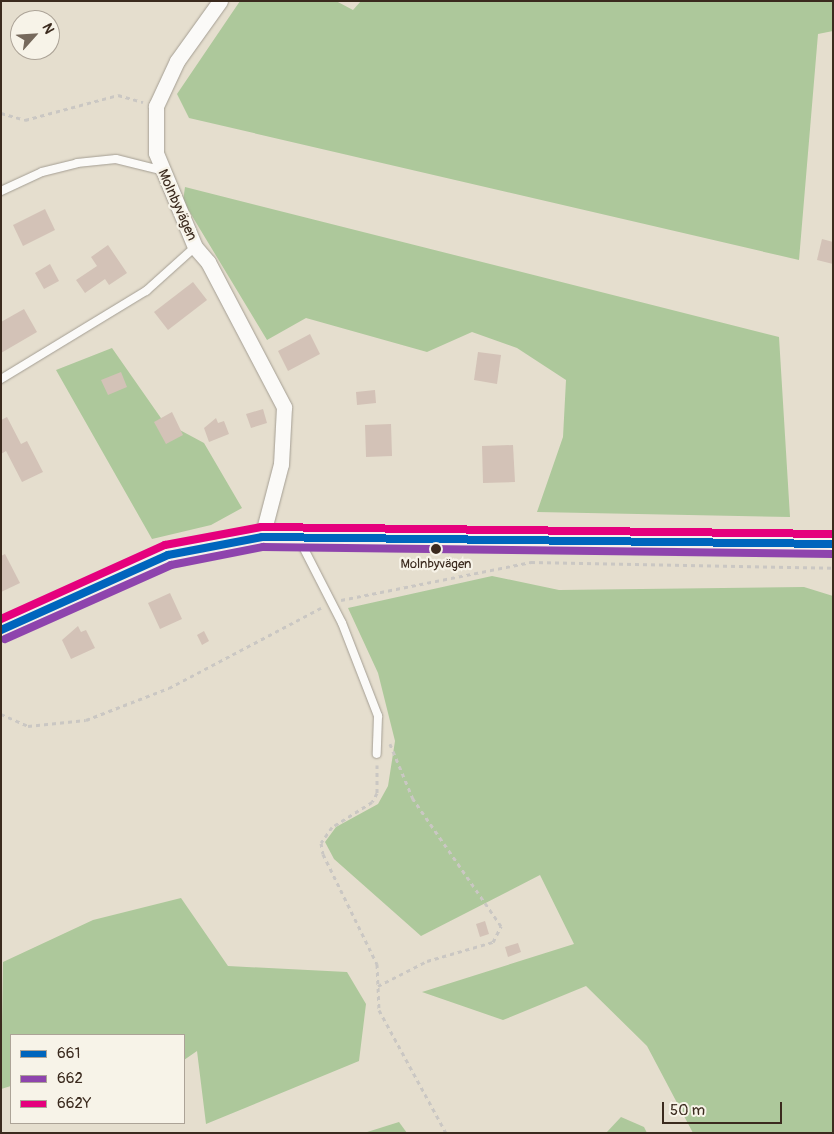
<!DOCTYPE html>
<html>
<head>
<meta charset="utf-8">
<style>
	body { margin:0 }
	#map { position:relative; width:834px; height:1134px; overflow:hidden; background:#e5dece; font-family:Pangolin,sans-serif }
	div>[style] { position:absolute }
	.forest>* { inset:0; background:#adc89b }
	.building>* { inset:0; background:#d3c2b7 }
	.path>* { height:3px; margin-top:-1.5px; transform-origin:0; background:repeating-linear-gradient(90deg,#cac7c3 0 4px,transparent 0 8px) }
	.roads { filter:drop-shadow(0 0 1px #a49e93) drop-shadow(0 0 1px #a49e93) }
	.service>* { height:8px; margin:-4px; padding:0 4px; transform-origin:4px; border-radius:4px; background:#fbfaf8 }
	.minor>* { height:15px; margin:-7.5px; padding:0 7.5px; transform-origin:7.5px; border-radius:7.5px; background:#fbfaf8 }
	.secondary>* { height:21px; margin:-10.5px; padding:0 10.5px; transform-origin:10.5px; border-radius:10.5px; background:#f5f1ea }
	.bus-1>* { height:8px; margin:-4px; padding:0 4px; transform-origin:4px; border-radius:4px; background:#0065bd }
	.bus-2>* { height:8px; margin:-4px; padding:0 4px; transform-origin:4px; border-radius:4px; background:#8e44ad }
	.bus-3>* { height:8px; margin:-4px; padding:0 4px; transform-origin:4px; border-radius:4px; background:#e5007d }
	.dots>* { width:14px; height:14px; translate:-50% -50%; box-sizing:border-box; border:2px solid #f7f3e8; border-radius:50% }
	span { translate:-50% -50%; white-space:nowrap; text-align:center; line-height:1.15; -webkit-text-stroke:4.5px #f7f3e8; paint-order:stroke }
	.bus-label { font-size:13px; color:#3b2a1e }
	.street-label { font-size:14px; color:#3b2a1e }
	.frame { position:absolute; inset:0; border:2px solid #3b2a1e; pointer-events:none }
	.legend { position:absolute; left:10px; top:1034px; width:175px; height:90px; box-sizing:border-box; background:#f7f3e8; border:1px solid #aca397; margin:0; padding:6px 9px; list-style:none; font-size:15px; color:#3b2a1e }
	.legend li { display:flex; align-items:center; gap:10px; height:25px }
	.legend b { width:25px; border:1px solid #aca397 }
	.north { position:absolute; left:10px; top:10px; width:50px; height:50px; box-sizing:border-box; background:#f7f3e8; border:1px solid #aca397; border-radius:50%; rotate:64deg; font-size:14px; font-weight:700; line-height:20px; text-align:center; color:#3b2a1e }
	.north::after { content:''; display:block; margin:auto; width:18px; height:22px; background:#76695c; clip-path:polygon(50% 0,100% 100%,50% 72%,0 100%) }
	.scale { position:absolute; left:662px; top:1102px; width:120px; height:22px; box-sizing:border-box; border:2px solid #3b2a1e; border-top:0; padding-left:6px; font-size:15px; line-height:18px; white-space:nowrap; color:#3b2a1e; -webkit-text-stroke:4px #f7f3e8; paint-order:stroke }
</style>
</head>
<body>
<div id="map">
	<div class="forest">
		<div style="clip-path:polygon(240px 1px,336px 1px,353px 10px,361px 1px,833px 1px,833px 31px,818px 34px,799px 260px,189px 118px,177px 94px)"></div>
		<div style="clip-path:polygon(185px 187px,779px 337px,790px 517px,537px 512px,563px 437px,566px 380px,517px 348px,472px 332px,427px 352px,306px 318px,267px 340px,183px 201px)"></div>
		<div style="clip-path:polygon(112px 348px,163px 421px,204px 443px,242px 508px,211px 525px,152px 539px,56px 370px)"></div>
		<div style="clip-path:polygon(492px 576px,559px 590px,804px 587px,833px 596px,833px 1133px,693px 1133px,647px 1046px,586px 986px,503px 1020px,422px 992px,574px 944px,540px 875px,421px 936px,334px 859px,325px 842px,336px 827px,378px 804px,388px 786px,395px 741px,378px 673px,348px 608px)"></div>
		<div style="clip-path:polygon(181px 898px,228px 966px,347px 972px,366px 1004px,359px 1061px,206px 1124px,197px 1051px,184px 1060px,184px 1035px,11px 1035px,11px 1086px,1px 1089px,3px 962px,93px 920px)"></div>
		<div style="clip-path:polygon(621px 1117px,644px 1127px,647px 1133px,606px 1133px)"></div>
		<div style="clip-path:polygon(399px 1122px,407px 1133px,364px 1133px)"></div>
	</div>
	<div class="building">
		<div style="clip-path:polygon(45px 209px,55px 230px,23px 246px,13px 225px)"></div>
		<div style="clip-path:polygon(822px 239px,833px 242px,833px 264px,817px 260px)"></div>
		<div style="clip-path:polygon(108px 245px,127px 273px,109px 285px,105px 279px,85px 293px,76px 280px,97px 266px,91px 257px)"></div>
		<div style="clip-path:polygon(50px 264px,59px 281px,44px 289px,35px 273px)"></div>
		<div style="clip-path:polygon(193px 282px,207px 300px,168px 330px,154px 312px)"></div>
		<div style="clip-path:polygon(24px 309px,37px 332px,1px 353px,1px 322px)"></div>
		<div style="clip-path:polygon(310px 334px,320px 354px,288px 371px,278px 351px)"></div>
		<div style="clip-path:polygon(478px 352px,501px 355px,497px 384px,474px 380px)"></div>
		<div style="clip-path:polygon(121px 372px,127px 387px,108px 395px,101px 380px)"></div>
		<div style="clip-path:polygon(375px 390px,376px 403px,357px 405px,356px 392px)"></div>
		<div style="clip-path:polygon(263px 409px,267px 423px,251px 428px,246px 414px)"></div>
		<div style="clip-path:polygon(172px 412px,183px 435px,166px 444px,154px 422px)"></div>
		<div style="clip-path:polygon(7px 417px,21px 444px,27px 441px,43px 472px,22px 482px,6px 451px,1px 454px,1px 420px)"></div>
		<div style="clip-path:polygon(216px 418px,218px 423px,224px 421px,229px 434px,209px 442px,204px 428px)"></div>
		<div style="clip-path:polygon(391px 424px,392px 456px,366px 457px,365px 425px)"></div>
		<div style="clip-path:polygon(513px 445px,515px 482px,483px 483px,482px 446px)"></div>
		<div style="clip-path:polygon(5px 554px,20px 583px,1px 592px,1px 556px)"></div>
		<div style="clip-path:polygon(170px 593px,182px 619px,160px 629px,148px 603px)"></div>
		<div style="clip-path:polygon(78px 626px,81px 632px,86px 630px,95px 648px,71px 659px,62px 640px)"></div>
		<div style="clip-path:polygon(204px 631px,209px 641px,202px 645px,197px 635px)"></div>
		<div style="clip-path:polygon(485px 921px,489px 934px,480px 937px,476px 924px)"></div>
		<div style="clip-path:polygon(518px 943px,521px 952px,508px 957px,505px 947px)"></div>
	</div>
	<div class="path">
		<div style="left:1px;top:113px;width:25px;rotate:16deg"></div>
		<div style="left:25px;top:120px;width:96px;rotate:-15deg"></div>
		<div style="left:118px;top:95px;width:26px;rotate:16deg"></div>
		<div style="left:341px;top:600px;width:194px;rotate:-11.3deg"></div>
		<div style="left:531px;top:562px;width:302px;rotate:1.1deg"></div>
		<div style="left:1px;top:714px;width:30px;rotate:24deg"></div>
		<div style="left:28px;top:726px;width:58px;rotate:-5.9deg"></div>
		<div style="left:86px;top:720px;width:89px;rotate:-21.1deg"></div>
		<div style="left:169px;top:688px;width:172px;rotate:-27.8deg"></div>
		<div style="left:377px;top:765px;width:28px;rotate:90deg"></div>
		<div style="left:377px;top:793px;width:10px;rotate:119deg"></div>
		<div style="left:372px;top:802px;width:47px;rotate:148deg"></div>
		<div style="left:332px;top:827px;width:19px;rotate:125deg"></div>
		<div style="left:321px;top:843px;width:11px;rotate:80deg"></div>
		<div style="left:323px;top:854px;width:123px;rotate:63.9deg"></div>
		<div style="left:377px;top:964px;width:46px;rotate:87.5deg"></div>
		<div style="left:379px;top:1010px;width:140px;rotate:61.4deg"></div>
		<div style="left:378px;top:986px;width:55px;rotate:-27deg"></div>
		<div style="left:427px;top:961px;width:69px;rotate:-16.1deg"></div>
		<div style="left:493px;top:942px;width:18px;rotate:-63deg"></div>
		<div style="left:501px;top:926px;width:155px;rotate:-124.7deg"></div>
		<div style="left:413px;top:799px;width:60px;rotate:-112.7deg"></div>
	</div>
	<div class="roads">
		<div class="service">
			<div style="left:1px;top:191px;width:45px;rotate:-24.9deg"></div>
			<div style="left:42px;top:172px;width:36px;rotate:-14deg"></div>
			<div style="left:77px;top:163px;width:39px;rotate:-6deg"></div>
			<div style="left:116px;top:159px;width:45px;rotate:14deg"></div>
			<div style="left:1px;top:379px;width:170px;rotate:-31.3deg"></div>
			<div style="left:146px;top:291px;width:66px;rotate:-41.9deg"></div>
			<div style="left:300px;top:541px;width:92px;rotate:62.9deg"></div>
			<div style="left:342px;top:623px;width:100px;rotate:68.8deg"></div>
			<div style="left:378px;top:716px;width:38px;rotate:92deg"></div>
		</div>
		<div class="minor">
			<div style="left:220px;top:1px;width:74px;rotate:125.6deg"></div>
			<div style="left:177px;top:61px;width:50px;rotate:115deg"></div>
			<div style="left:156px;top:106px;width:47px;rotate:90deg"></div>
			<div style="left:156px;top:153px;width:102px;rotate:67.5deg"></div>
			<div style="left:195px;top:247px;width:20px;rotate:49deg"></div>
			<div style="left:208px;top:262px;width:164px;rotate:62.3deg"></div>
			<div style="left:284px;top:407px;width:57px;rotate:93deg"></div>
			<div style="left:281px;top:464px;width:75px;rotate:104.6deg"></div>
		</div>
		<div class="secondary">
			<div style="left:1px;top:630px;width:183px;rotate:-24.2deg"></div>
			<div style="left:168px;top:555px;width:96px;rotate:-10.8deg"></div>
			<div style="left:262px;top:537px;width:571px;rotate:0.7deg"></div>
		</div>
	</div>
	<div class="bus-1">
		<div style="left:1px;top:630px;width:183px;rotate:-24.2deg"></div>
		<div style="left:168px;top:555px;width:96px;rotate:-10.8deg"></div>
		<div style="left:262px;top:537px;width:571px;rotate:0.7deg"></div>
	</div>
	<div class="bus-2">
		<div style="left:5px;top:639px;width:182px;rotate:-24deg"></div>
		<div style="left:171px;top:565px;width:94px;rotate:-11.1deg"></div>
		<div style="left:263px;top:547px;width:570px;rotate:0.7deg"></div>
	</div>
	<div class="bus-3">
		<div style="left:1px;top:619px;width:180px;rotate:-24.3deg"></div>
		<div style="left:165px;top:545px;width:98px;rotate:-10.6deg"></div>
		<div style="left:261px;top:527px;width:572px;rotate:0.7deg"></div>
	</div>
	<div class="dots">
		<div style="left:436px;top:549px;background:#3b2a1e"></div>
	</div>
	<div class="bus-label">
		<span style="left:436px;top:564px">Molnbyvägen</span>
	</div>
	<div class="street-label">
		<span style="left:177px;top:205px;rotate:66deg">Molnbyvägen</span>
	</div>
	<div class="frame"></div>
	<ul class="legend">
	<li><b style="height:6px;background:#0065bd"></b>661</li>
	<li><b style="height:6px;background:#8e44ad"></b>662</li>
	<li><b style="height:6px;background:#e5007d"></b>662Y</li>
	</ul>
	<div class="north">N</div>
	<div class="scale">50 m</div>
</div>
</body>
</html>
